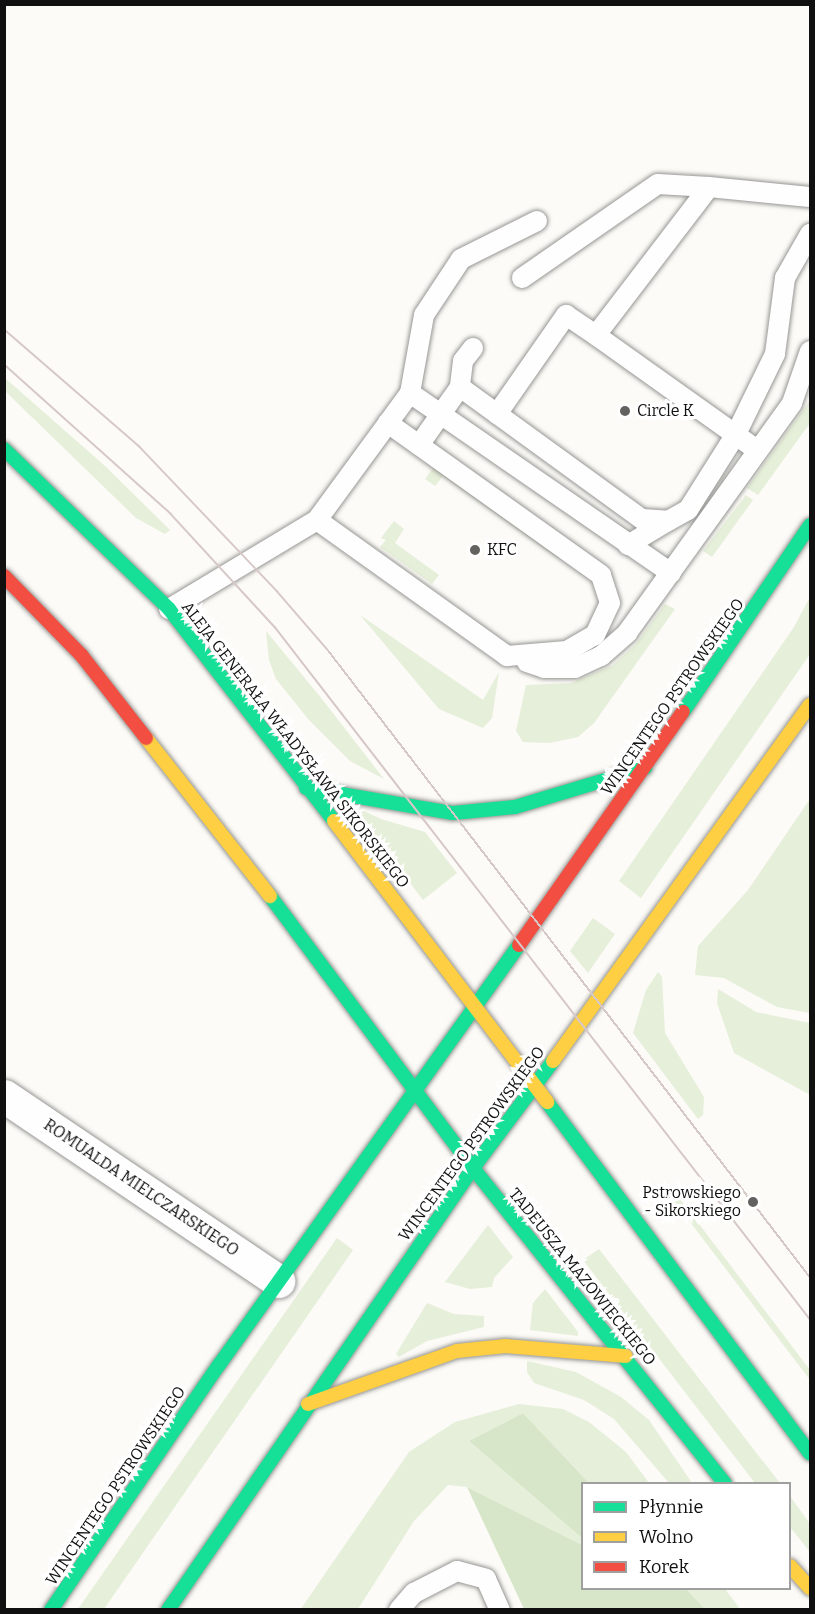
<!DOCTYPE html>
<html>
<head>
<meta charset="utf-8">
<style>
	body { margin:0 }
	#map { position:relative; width:815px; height:1614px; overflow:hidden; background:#fcfbf7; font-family:Bitter,serif }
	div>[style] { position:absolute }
	.green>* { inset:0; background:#e6efd9 }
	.forest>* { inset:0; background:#d7e6c8 }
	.roads { filter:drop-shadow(0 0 2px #969694) drop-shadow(0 0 2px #969694) }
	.lane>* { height:20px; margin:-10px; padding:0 10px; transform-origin:10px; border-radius:10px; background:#fffefe }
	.street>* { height:33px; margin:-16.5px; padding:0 16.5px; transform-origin:16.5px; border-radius:16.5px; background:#fffefe }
	.fast>* { height:14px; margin:-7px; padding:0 7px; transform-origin:7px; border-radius:7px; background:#16e098 }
	.slow>* { height:14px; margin:-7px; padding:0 7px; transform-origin:7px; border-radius:7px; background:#ffcf43 }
	.jam>* { height:14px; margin:-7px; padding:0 7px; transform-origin:7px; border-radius:7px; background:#f24e42 }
	.tram>* { height:1.5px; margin:-0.75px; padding:0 0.75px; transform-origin:0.75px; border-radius:0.75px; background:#d7c8c8 }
	.dots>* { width:16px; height:16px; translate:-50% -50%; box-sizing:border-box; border:3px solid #fff; border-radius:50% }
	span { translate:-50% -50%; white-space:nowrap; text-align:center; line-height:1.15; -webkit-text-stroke:6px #fff; paint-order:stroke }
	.poi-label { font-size:16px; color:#101010 }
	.left { translate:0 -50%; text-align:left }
	.right { translate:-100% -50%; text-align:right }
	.street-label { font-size:16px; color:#101010 }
	.frame { position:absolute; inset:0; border:6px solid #101010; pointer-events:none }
	.legend { position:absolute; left:581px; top:1482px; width:210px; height:108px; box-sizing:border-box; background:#fff; border:2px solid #9f9f9f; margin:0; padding:8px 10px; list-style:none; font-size:18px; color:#101010 }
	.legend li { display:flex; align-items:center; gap:12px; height:30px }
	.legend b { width:30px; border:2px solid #9f9f9f }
</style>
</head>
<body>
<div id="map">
	<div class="green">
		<div style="clip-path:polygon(5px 378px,105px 466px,170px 530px,165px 534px,136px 518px,5px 391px)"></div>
		<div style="clip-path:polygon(810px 400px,810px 423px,758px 495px,747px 488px)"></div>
		<div style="clip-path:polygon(435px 465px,559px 554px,557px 558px,443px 476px,435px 486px,425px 479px)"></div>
		<div style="clip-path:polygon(746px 495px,753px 500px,712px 557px,703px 551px)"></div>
		<div style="clip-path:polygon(394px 521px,404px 529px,395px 543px,439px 575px,432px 584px,380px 547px,386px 540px,381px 538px)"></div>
		<div style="clip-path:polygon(810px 597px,810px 654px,641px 898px,619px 881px,794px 627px)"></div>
		<div style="clip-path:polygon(665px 604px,675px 609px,594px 723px,578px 737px,550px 743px,523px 742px,516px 731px,526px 685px,571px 683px,613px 665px,635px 645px)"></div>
		<div style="clip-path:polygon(360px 615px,483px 700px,499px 672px,492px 718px,483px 728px,439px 709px)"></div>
		<div style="clip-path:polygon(266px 631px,322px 699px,384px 779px,350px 761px,309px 720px,276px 679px,269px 660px)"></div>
		<div style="clip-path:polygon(810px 799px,810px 1013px,777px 1007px,724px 978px,695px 975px,698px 946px,748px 890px)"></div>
		<div style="clip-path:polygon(351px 805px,381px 819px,425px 832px,457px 873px,423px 900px)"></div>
		<div style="clip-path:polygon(593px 918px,615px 934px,588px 973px,570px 951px)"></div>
		<div style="clip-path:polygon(658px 972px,662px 977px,665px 1033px,704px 1097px,703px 1115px,698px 1119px,633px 1033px,646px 990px)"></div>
		<div style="clip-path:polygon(718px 989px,756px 1012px,810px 1023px,810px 1095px,734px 1053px,717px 1003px)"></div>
		<div style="clip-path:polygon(680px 1199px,810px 1370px,810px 1380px,675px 1202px)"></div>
		<div style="clip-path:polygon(488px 1225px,513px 1257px,494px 1278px,492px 1287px,470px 1289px,445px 1282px)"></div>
		<div style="clip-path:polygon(337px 1238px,353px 1250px,104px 1609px,78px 1609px)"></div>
		<div style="clip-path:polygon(599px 1249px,758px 1455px,780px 1483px,755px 1483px,583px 1260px)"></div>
		<div style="clip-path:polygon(545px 1289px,578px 1332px,578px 1336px,530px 1330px,533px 1303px)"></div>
		<div style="clip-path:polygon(427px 1303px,454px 1314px,484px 1316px,484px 1327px,427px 1341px,399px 1357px,396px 1354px)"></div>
		<div style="clip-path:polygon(527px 1361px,576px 1372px,621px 1397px,649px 1420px,692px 1483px,669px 1483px,614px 1419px,584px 1400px,534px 1383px,527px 1372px)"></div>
		<div style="clip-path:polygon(519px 1404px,563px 1409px,589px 1422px,626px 1452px,649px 1483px,589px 1483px,523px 1413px,469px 1441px,582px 1538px,582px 1545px,467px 1487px,448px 1485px,414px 1521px,358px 1609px,300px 1610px,409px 1452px,455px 1422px)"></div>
		<div style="clip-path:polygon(790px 1496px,810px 1524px,810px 1552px,790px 1527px)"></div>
		<div style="clip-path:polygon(686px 1589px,725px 1589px,740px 1609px,705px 1609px)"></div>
	</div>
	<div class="forest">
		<div style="clip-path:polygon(523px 1413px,589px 1483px,582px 1484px,582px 1538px,469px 1441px)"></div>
		<div style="clip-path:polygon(467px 1487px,582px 1545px,582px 1588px,686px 1589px,705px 1609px,524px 1609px)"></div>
	</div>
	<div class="roads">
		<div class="lane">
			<div style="left:522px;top:278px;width:165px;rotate:-34.7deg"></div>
			<div style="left:658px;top:184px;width:51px;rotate:3.4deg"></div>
			<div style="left:473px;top:348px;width:16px;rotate:128deg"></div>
			<div style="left:463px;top:361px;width:26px;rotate:97deg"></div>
			<div style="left:460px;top:387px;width:225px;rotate:36deg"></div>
			<div style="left:642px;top:519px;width:26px;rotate:4deg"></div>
			<div style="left:668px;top:521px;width:23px;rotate:-29deg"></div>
			<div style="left:688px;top:510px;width:90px;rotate:-57.7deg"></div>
			<div style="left:736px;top:434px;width:89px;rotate:-64deg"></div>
			<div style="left:775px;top:354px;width:77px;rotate:-82.5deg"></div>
			<div style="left:785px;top:278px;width:51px;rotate:-60.4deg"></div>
			<div style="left:410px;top:393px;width:317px;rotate:34.6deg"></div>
			<div style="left:497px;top:414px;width:121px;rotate:-55.1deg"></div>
			<div style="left:566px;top:315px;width:40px;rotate:34deg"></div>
			<div style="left:419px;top:445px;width:71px;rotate:-54.7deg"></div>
			<div style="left:757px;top:450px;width:198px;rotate:-144.5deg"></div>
			<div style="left:596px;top:335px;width:186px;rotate:-52.6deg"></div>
			<div style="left:709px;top:187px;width:101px;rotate:5.7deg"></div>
			<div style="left:317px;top:520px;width:234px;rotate:35.6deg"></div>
			<div style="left:507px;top:656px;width:60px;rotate:-4.8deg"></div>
			<div style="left:567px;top:651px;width:32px;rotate:-30deg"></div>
			<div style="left:595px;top:635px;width:35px;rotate:-65deg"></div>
			<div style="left:610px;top:603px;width:29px;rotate:-108deg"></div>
			<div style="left:601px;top:575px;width:262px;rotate:-144.5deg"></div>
			<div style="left:628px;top:545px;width:47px;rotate:-31deg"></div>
			<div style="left:169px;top:609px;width:173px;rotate:-31deg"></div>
			<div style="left:317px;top:520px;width:157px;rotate:-53.8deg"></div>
			<div style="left:410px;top:393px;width:79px;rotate:-79.8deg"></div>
			<div style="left:424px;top:315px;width:67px;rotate:-56.5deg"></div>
			<div style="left:461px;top:259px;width:85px;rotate:-26.6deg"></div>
			<div style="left:527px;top:662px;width:18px;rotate:19deg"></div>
			<div style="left:544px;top:668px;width:31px"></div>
			<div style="left:575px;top:668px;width:29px;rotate:-25deg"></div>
			<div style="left:601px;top:656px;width:35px;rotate:-41deg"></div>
			<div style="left:627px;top:633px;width:283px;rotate:-54.3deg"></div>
			<div style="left:792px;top:403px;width:55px;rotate:-70.9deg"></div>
			<div style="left:399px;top:1610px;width:23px;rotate:-49deg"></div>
			<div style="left:414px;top:1593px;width:48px;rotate:-27.1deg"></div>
			<div style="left:457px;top:1571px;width:30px;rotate:15deg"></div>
			<div style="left:486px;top:1579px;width:34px;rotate:66deg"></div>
		</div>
		<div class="street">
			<div style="left:4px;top:1096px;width:331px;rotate:34deg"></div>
		</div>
		<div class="fast">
			<div style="left:4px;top:449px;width:230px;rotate:44.1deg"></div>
			<div style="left:169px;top:609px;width:269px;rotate:52.1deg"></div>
			<div style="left:683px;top:712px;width:226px;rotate:-55.8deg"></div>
			<div style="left:306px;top:788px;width:149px;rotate:9.7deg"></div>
			<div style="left:453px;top:813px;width:62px;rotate:-5.5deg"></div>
			<div style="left:515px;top:807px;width:136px;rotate:-16.7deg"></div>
			<div style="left:270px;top:896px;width:339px;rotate:53.3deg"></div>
			<div style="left:473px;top:1168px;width:404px;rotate:51.4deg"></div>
			<div style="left:547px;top:1102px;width:439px;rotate:53.2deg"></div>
			<div style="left:51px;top:1610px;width:297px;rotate:-55.6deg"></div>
			<div style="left:219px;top:1365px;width:516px;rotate:-54.46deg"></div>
			<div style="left:168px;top:1610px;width:537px;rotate:-55.39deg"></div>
			<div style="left:473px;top:1168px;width:134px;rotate:-53.2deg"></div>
		</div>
		<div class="slow">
			<div style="left:146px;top:738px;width:201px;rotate:51.9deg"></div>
			<div style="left:334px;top:821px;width:353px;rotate:52.8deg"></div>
			<div style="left:553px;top:1061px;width:439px;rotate:-54.2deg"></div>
			<div style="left:308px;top:1404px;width:158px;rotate:-19.6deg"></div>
			<div style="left:457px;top:1351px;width:49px;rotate:-5.8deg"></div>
			<div style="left:506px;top:1346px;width:120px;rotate:4.8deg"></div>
			<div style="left:790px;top:1566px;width:30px;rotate:48deg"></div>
		</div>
		<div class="jam">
			<div style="left:4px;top:576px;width:112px;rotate:45.7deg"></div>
			<div style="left:82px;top:656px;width:104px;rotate:52deg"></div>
			<div style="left:519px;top:945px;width:285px;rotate:-54.9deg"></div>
		</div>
	</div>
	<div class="tram">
		<div style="left:4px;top:329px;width:179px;rotate:40.9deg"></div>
		<div style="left:139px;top:446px;width:200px;rotate:46.4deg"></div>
		<div style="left:277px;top:591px;width:78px;rotate:49.2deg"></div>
		<div style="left:328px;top:650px;width:791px;rotate:52.45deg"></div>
		<div style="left:4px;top:364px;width:224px;rotate:41.9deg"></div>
		<div style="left:171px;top:514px;width:154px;rotate:47.4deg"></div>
		<div style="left:275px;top:627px;width:875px;rotate:52.29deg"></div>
	</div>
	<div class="dots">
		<div style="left:625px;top:411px;background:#636261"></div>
		<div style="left:475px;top:550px;background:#636261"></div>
		<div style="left:753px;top:1202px;background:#636261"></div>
	</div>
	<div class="poi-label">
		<span class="left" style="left:637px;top:411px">Circle K</span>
		<span class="left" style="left:487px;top:550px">KFC</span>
		<span class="right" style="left:741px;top:1202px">Pstrowskiego<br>- Sikorskiego</span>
	</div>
	<div class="street-label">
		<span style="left:673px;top:697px;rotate:-55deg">WINCENTEGO PSTROWSKIEGO</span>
		<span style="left:295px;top:745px;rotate:52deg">ALEJA GENERAŁA WŁADYSŁAWA SIKORSKIEGO</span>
		<span style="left:472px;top:1144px;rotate:-54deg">WINCENTEGO PSTROWSKIEGO</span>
		<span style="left:141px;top:1188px;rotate:34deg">ROMUALDA MIELCZARSKIEGO</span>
		<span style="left:582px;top:1277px;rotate:51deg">TADEUSZA MAZOWIECKIEGO</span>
		<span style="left:116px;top:1486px;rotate:-56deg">WINCENTEGO PSTROWSKIEGO</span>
	</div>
	<div class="frame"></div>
	<ul class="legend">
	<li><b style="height:8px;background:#16e098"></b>Płynnie</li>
	<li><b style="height:8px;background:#ffcf43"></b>Wolno</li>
	<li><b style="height:8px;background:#f24e42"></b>Korek</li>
	</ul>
</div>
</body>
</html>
